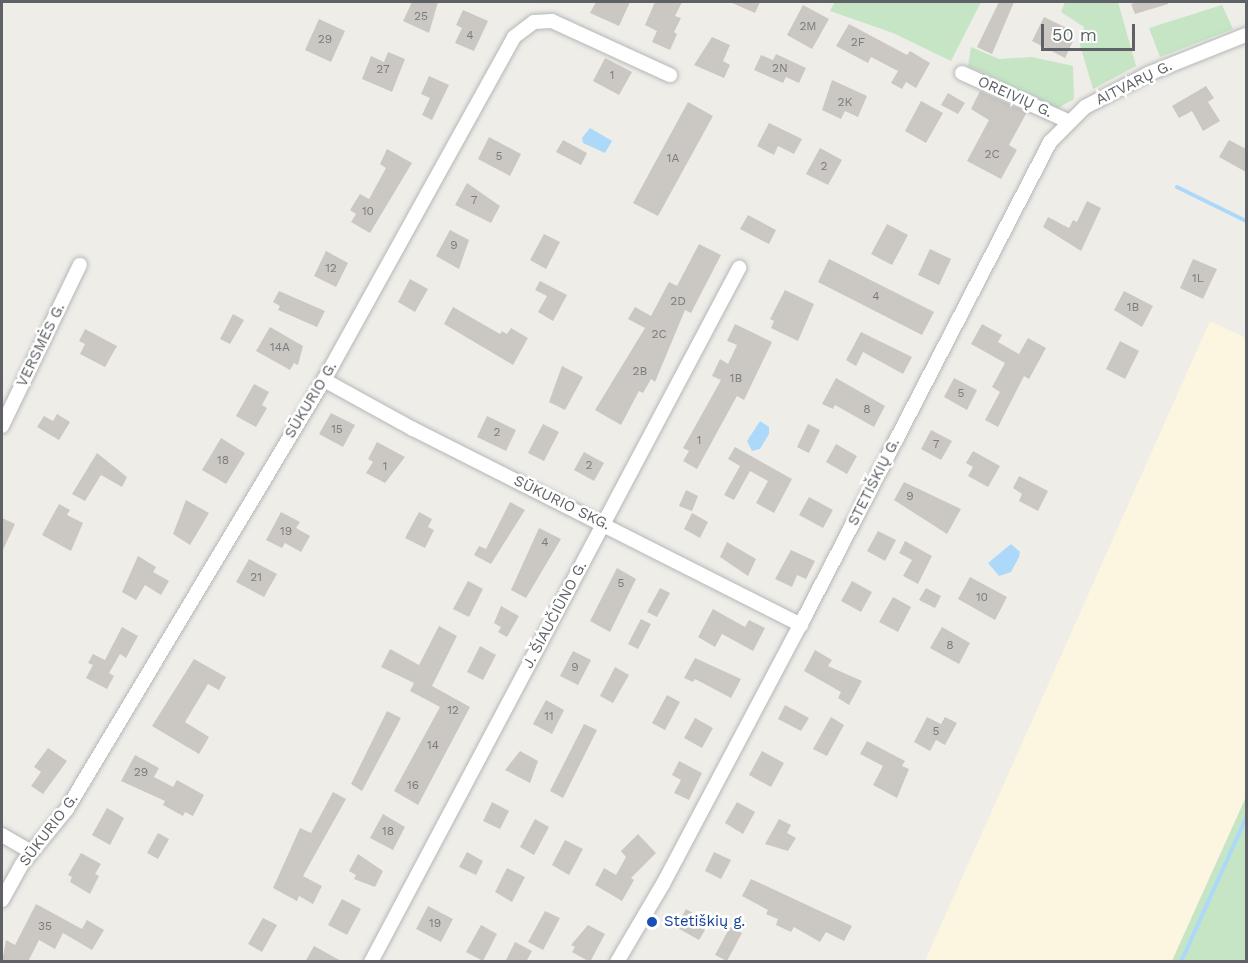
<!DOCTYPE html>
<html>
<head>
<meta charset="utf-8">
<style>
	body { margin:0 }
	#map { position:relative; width:1248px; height:963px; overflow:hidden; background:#efede7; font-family:"Work Sans",sans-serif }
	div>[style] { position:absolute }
	.commercial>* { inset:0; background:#fcf5df }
	.green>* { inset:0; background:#c5e5c5 }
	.water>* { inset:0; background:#acd9fa }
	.stream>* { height:4px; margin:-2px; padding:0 2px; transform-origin:2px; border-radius:2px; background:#acd9fa }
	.building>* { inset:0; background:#cbc8c4 }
	.roads { filter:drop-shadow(0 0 2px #b4b7ba) drop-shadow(0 0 2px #b4b7ba) }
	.minor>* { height:14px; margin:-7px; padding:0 7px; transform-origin:7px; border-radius:7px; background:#fff }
	.dots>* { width:16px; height:16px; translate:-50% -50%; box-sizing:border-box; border:3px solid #fff; border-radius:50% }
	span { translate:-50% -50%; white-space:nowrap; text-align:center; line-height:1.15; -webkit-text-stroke:5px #fff; paint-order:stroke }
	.number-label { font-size:12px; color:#797c7e }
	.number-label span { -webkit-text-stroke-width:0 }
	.street-label { font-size:15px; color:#5e6266 }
	.transit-label { font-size:15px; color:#164399 }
	.left { translate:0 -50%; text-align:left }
	.frame { position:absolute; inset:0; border:3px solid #5e6266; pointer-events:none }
	.scale { position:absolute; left:1041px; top:24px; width:94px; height:27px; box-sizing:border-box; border:3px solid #5e6266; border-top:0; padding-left:8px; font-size:18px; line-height:21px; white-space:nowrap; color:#5e6266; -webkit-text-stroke:4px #fff; paint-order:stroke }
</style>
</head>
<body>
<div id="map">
	<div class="commercial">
		<div style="clip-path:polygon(1210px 321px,1246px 338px,1246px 797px,1172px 961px,925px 961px)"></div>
	</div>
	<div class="green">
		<div style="clip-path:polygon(835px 2px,981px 2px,951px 61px,893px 33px,830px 11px)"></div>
		<div style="clip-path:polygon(1065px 2px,1118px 2px,1136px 66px,1093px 89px,1080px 45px,1084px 27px,1061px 12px)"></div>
		<div style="clip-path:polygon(1222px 5px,1233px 29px,1160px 57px,1149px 28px)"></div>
		<div style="clip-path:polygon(971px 47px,999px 59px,1032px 57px,1073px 66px,1074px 99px,1058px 108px,968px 66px)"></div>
		<div style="clip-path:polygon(1246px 797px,1246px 961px,1172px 961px)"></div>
	</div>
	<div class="water">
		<div style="clip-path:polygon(590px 128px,612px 141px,605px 153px,583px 143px,582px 138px)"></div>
		<div style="clip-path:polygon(760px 421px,769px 427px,769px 434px,760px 449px,752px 451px,747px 441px)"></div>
		<div style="clip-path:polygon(1011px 544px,1020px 552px,1019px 557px,1011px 572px,999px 576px,988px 563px)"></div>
	</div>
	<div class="stream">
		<div style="left:1177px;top:187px;width:77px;rotate:26.2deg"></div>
		<div style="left:1181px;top:962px;width:158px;rotate:-65.7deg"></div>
	</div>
	<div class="building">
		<div style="clip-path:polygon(412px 2px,438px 2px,429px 33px,403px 21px)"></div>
		<div style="clip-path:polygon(596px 2px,630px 2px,619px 26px,590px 13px)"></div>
		<div style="clip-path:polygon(655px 2px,682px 2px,675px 16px,681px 18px,674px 32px,677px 34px,670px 50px,652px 42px,657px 31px,645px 25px)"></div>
		<div style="clip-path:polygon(730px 2px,760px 2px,755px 13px)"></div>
		<div style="clip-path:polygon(999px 2px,1014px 2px,992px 54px,977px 47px)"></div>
		<div style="clip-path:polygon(1138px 2px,1168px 2px,1168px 4px,1135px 14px,1131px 4px)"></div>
		<div style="clip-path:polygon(803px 5px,829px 19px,812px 49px,787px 35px)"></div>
		<div style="clip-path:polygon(463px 10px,488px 21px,474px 51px,455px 43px,462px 28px,456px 25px)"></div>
		<div style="clip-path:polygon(1044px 17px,1071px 30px,1066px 38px,1073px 41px,1065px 58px,1032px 41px)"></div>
		<div style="clip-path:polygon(319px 19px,345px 31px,331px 62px,305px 50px)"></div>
		<div style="clip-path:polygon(849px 24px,907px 55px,910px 51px,930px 63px,916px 88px,906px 82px,902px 89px,891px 83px,898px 71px,871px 57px,868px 63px,836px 46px)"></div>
		<div style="clip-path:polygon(712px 37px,730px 45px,723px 61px,730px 65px,724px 78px,694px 65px)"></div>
		<div style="clip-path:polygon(388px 52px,405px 59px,392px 92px,362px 79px,371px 56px,384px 62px)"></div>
		<div style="clip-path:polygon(776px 54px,806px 68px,799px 83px,786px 77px,783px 83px,754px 70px,761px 55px,773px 60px)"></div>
		<div style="clip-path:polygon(605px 58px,632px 72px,619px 95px,593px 81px)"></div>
		<div style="clip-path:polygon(429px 76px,449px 85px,432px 120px,422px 115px,430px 98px,421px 94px)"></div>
		<div style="clip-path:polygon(832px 80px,867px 96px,858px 117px,845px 111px,841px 119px,822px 110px)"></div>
		<div style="clip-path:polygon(1206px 86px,1214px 98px,1208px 102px,1220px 121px,1203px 131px,1192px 111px,1179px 118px,1172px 106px)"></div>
		<div style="clip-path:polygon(980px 91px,1027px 112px,1009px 145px,1017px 150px,1001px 179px,967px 161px,989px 120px,971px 109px)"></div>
		<div style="clip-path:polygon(948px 93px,965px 103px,958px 114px,941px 105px)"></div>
		<div style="clip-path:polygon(921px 101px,943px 113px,926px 143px,905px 131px)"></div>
		<div style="clip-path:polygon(688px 102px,713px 116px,658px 216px,633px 203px)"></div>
		<div style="clip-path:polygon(769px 123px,802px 139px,794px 154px,778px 146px,774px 155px,757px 146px)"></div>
		<div style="clip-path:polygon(489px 137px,521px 154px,510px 176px,478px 159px)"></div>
		<div style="clip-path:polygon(563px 140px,587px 153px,581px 165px,556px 152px)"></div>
		<div style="clip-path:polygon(1229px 140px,1246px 149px,1246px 172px,1219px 157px)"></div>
		<div style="clip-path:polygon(820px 148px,842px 160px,828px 185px,806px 174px)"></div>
		<div style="clip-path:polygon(387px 149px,412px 163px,370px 233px,351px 222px,356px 214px,350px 210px,360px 194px,369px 199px,386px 168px,380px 164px)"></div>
		<div style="clip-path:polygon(467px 183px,500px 206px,491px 223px,455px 205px)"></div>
		<div style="clip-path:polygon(1087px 201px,1101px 208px,1081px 251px,1043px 227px,1048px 217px,1069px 228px,1073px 220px,1077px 222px)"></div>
		<div style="clip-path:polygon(748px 215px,776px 230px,769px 244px,740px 229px)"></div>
		<div style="clip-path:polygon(887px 224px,908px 235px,892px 265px,871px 254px)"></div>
		<div style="clip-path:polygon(450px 230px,469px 240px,459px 269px,436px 256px)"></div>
		<div style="clip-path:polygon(544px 234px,560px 242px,546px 269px,530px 260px)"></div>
		<div style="clip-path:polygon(699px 244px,721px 255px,691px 313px,685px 310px,655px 382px,651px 379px,643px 393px,639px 391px,621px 425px,595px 410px,645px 328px,628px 319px,635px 307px,651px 316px,669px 282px,677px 286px)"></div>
		<div style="clip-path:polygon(930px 249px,951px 259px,939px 285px,918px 275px)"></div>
		<div style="clip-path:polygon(326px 251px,348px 263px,336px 287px,314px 276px)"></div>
		<div style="clip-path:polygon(829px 259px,934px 312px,922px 335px,818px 282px)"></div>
		<div style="clip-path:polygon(1193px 259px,1217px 269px,1203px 299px,1180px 288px)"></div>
		<div style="clip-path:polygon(410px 279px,428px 289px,415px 312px,398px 302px)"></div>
		<div style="clip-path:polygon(540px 281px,567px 295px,553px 321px,538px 312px,547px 296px,535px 290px)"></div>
		<div style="clip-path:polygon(785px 290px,814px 304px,798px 341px,771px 328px,774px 321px,770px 319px)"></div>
		<div style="clip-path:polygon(279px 291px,325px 311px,317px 327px,278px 310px,280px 306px,273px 302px)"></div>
		<div style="clip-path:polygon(1124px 291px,1153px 306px,1142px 327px,1114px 310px)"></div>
		<div style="clip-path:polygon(453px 307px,500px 334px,502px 331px,507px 334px,511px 328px,528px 338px,513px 365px,444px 324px)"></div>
		<div style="clip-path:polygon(233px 314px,244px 320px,230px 344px,220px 339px)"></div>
		<div style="clip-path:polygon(735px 324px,772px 342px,744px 400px,737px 396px,697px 469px,683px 461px,689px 451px,683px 448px,721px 380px,712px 376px,720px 359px,728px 364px,737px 345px,727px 341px)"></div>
		<div style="clip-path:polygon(982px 324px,1002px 335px,998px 342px,1019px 354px,1028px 338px,1046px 348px,1029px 379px,1024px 376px,998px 427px,985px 420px,1000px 392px,992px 387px,1005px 363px,971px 344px)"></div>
		<div style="clip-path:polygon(270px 327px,303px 346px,298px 365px,294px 363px,290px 370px,256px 351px)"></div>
		<div style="clip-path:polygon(85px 329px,117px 346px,105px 367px,80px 354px,85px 344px,79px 341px)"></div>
		<div style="clip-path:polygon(861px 332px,912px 357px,903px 374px,863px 352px,856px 366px,846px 360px)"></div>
		<div style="clip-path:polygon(1120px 341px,1139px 351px,1125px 379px,1106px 369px)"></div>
		<div style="clip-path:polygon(562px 366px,583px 377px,565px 410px,549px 402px)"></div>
		<div style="clip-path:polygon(836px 378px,885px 406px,874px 427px,835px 405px,833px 409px,822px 404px)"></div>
		<div style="clip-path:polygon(954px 378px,977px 390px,967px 410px,944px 397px)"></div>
		<div style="clip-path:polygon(254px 384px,269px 392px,262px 405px,267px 408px,256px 427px,236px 416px)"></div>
		<div style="clip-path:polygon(331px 413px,355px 425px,343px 447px,319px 434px)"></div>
		<div style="clip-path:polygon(57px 414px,70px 422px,59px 440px,37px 427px,44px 416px,53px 421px)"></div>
		<div style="clip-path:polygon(487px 416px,516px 430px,506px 451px,477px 437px)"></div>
		<div style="clip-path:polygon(543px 424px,559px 432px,544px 461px,528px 453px)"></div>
		<div style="clip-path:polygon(808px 424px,820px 430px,809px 453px,797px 447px)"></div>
		<div style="clip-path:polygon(931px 430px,952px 441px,941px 460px,921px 449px)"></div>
		<div style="clip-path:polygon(221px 438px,245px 453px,226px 484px,202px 470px)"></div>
		<div style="clip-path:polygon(377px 442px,405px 457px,385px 483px,366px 473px,373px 462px,368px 459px)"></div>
		<div style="clip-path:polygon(836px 444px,857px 456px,847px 474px,826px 462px)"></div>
		<div style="clip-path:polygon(735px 447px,792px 479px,774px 513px,756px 503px,768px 481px,750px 471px,734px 500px,724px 495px,740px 466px,728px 459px)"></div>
		<div style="clip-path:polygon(973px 451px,1000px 466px,988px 487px,968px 476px,973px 467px,966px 463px)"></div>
		<div style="clip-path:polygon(584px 452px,604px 463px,594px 481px,574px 470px)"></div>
		<div style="clip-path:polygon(97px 453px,127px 477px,122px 487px,101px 475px,85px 501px,72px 494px)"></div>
		<div style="clip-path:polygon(1019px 476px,1048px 491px,1038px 511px,1019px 501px,1022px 494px,1013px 488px)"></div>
		<div style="clip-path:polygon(904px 482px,961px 509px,947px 534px,894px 500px)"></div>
		<div style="clip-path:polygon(686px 490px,698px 496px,692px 511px,679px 506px)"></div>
		<div style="clip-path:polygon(809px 497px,833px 510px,823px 528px,799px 515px)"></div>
		<div style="clip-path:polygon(186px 500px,209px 513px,190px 545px,173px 534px)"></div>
		<div style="clip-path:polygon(510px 502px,525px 510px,491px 564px,474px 555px,479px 546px,486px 549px)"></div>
		<div style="clip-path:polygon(59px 504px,70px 510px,67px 515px,83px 523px,71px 551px,42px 535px)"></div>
		<div style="clip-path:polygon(281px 512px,300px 522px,296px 528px,310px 536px,301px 552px,285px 543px,282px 548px,266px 540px)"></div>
		<div style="clip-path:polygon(419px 512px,432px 519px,428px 527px,434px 530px,425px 548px,405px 538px)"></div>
		<div style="clip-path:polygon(692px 513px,708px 522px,700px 538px,684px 529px)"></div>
		<div style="clip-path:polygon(2px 518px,15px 524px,2px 552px)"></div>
		<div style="clip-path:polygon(539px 528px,561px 539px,526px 598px,511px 590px)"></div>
		<div style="clip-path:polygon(878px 531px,896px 540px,885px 561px,867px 551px)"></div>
		<div style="clip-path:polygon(905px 541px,932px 556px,918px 584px,903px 576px,912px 560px,899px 553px)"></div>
		<div style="clip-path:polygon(727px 542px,756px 559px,748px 576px,720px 557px)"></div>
		<div style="clip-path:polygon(791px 550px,815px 561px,806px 579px,797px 575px,792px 587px,775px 579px)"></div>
		<div style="clip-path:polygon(138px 556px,156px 567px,153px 572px,169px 581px,161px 595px,145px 585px,136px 600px,122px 592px)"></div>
		<div style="clip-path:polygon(249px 559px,277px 574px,264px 597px,236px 582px)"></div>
		<div style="clip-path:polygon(617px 568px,636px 579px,610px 632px,590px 621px)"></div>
		<div style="clip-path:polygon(970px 577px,1007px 597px,995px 620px,958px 599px)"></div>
		<div style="clip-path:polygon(468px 581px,483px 589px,469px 617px,453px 609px)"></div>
		<div style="clip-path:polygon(852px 581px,872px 592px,861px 612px,841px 601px)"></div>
		<div style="clip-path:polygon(660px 588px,670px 593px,657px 617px,647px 612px)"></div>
		<div style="clip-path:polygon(926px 588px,941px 596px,935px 608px,919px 600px)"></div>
		<div style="clip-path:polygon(893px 597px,911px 607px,898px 632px,879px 622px)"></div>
		<div style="clip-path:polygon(501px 606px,519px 616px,507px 637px,498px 632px,501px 627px,494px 623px)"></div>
		<div style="clip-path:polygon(713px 609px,745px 627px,749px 620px,765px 628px,753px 651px,722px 634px,715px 647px,698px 637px)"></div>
		<div style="clip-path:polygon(641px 619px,651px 624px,638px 649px,628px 644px)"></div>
		<div style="clip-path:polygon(439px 626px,457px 636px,432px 686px,470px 707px,418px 805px,394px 791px,440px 707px,410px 691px,414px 683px,381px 667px,390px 649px,419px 665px)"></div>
		<div style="clip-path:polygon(122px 627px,138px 636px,126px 658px,120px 654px,109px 673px,114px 676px,107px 689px,86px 678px,93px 665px,88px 663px,93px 654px,105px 660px)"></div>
		<div style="clip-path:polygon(942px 627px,970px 643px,959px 664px,930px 648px)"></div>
		<div style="clip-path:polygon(480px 646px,496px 655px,483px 680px,467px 672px)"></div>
		<div style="clip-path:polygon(815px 650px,832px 660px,828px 666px,862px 681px,849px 705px,838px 698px,841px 692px,804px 671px)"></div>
		<div style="clip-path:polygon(573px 651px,591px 660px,578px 685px,560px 676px)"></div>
		<div style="clip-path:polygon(695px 658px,741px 679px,731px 698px,695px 679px,693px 682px,684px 678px)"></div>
		<div style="clip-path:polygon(194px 659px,226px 677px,219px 690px,208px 684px,185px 722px,209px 737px,199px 754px,152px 726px)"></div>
		<div style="clip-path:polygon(615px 667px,629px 675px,613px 703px,600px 696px)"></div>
		<div style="clip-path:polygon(667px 695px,680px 702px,665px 730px,652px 723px)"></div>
		<div style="clip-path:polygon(546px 700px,564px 710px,552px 734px,533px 724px)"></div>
		<div style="clip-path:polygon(785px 705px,809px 718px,801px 731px,778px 719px)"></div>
		<div style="clip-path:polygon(387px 711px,401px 718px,362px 791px,351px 784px)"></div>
		<div style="clip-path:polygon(831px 717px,844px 725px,827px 756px,813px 749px)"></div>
		<div style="clip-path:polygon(927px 717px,941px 724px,945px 717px,957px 723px,945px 745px,936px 740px,930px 751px,914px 742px)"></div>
		<div style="clip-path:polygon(695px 718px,713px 728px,702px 748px,684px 738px)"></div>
		<div style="clip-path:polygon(584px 724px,597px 730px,563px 798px,550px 791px)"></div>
		<div style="clip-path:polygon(867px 741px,905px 761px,902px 766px,909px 769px,897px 798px,873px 785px,883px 766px,860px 754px)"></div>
		<div style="clip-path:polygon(48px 748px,67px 761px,43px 794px,31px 786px,41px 772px,34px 767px)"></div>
		<div style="clip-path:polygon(520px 751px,538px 761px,530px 783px,505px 770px)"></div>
		<div style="clip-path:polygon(762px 751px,784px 763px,771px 787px,749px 775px)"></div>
		<div style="clip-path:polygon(135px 755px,159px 768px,154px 777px,173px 787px,177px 780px,204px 795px,193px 816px,185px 812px,183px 816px,163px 805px,165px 801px,121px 781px)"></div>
		<div style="clip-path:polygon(679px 761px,702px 773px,689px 800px,674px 793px,681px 780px,672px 775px)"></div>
		<div style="clip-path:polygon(333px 792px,346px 799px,303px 876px,322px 886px,313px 904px,299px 896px,297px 901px,273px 888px,300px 828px,311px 833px)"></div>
		<div style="clip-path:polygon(492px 802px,509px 811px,500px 829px,483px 821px)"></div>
		<div style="clip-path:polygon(737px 802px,755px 812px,743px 834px,725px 823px)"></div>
		<div style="clip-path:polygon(107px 808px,124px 818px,110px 845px,92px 835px)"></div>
		<div style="clip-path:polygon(383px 814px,405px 827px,393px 850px,370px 838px)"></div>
		<div style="clip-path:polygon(535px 819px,549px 827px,534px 855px,520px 847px)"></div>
		<div style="clip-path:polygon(779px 819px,791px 825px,787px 833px,796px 838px,788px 851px,765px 844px)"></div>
		<div style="clip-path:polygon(158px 833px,169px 839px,158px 859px,147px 853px)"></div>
		<div style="clip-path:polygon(638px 834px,656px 853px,631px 878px,634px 880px,622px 901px,595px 885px,604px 868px,616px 875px,626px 857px,621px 851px)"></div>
		<div style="clip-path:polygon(565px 840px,583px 849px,569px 875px,552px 865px)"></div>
		<div style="clip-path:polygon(467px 852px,483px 861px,476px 875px,459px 867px)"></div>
		<div style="clip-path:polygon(714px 852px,731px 860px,721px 879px,705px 871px)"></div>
		<div style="clip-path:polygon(81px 853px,101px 864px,95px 874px,99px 876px,90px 894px,70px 882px,72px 877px,68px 875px)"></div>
		<div style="clip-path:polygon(358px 854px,383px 871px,375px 887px,354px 879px,356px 875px,349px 871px)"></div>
		<div style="clip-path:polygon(507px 868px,525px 877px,512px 902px,495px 892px)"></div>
		<div style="clip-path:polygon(751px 879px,852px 926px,844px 941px,826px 932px,820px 942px,794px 927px,791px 932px,776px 925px,778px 919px,766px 914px,768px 910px,742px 896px)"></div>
		<div style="clip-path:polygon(342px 899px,361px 909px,347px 935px,328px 925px)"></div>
		<div style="clip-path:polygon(36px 904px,82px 929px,87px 920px,104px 930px,92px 950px,63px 933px,55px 949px,39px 940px,28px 962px,2px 962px,6px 940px,15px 945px)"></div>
		<div style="clip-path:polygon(428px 906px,453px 919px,441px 942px,416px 929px)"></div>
		<div style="clip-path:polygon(686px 909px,704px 919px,699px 927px,705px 930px,699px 940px,676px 927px)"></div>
		<div style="clip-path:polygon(545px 911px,560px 918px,543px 950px,528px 942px)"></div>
		<div style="clip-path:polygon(263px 918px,277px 925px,262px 952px,248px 944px)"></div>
		<div style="clip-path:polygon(481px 925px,497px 934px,483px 961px,466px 952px)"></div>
		<div style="clip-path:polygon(588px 925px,605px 934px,590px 962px,572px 952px,575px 947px,571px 945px)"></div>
		<div style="clip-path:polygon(730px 927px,742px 933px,727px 961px,715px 955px)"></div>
		<div style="clip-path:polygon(515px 942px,532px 951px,526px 962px,505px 962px)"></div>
		<div style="clip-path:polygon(314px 946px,343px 962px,305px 962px)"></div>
	</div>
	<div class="roads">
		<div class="minor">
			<div style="left:962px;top:73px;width:116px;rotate:24.4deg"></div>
			<div style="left:324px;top:380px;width:102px;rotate:28.8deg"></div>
			<div style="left:413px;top:429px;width:435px;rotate:26.8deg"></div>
			<div style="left:2px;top:426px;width:179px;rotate:-64.2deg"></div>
			<div style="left:2px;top:835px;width:34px;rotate:30deg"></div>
			<div style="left:2px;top:900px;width:41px;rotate:-60.9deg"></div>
			<div style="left:22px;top:864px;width:71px;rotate:-50.7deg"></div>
			<div style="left:67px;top:809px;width:500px;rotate:-59.08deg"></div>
			<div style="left:324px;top:380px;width:392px;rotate:-61deg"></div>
			<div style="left:514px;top:37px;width:25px;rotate:-37deg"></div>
			<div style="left:534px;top:22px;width:18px;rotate:-3deg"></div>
			<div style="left:552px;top:21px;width:130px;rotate:24.6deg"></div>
			<div style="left:371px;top:962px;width:786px;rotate:-62.06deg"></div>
			<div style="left:617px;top:962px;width:91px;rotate:-59.5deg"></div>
			<div style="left:663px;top:884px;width:301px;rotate:-62.1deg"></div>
			<div style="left:804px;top:618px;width:536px;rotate:-62.67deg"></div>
			<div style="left:1050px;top:142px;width:49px;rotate:-45deg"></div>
			<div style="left:1085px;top:107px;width:71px;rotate:-27.6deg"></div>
			<div style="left:1148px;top:74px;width:105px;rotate:-21.7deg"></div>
		</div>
	</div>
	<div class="dots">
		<div style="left:652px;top:922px;background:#1a4fb4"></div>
	</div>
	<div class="number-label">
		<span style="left:421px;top:17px">25</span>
		<span style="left:808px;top:27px">2M</span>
		<span style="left:470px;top:36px">4</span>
		<span style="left:325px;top:40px">29</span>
		<span style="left:858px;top:43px">2F</span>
		<span style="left:780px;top:69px">2N</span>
		<span style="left:383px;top:70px">27</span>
		<span style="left:612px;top:76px">1</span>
		<span style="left:845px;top:103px">2K</span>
		<span style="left:992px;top:155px">2C</span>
		<span style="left:499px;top:157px">5</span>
		<span style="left:673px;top:159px">1A</span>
		<span style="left:824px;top:167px">2</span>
		<span style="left:474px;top:201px">7</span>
		<span style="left:368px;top:212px">10</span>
		<span style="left:454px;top:246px">9</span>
		<span style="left:331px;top:269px">12</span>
		<span style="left:1198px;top:279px">1L</span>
		<span style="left:876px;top:297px">4</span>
		<span style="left:678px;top:302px">2D</span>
		<span style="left:1133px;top:308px">1B</span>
		<span style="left:659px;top:335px">2C</span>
		<span style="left:280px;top:348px">14A</span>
		<span style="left:640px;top:372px">2B</span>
		<span style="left:736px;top:379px">1B</span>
		<span style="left:961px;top:394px">5</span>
		<span style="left:867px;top:410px">8</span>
		<span style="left:337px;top:430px">15</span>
		<span style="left:497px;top:433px">2</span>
		<span style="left:699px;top:441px">1</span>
		<span style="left:936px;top:445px">7</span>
		<span style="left:223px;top:461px">18</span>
		<span style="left:589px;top:466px">2</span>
		<span style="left:385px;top:467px">1</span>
		<span style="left:910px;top:497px">9</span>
		<span style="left:286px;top:532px">19</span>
		<span style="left:545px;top:543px">4</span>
		<span style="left:256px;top:578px">21</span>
		<span style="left:621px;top:584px">5</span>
		<span style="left:982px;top:598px">10</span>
		<span style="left:950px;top:646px">8</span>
		<span style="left:575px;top:668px">9</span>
		<span style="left:453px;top:711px">12</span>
		<span style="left:549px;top:717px">11</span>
		<span style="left:936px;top:732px">5</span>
		<span style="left:433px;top:746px">14</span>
		<span style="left:141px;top:773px">29</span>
		<span style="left:413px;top:786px">16</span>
		<span style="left:388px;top:832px">18</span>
		<span style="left:435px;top:924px">19</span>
		<span style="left:45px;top:927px">35</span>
	</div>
	<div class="street-label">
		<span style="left:1134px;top:83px;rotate:-26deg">AITVARŲ G.</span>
		<span style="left:1015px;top:97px;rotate:24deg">OREIVIŲ G.</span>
		<span style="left:41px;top:345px;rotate:-64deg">VERSMĖS G.</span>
		<span style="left:311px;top:400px;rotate:-59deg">SŪKURIO G.</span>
		<span style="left:874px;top:482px;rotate:-63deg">STETIŠKIŲ G.</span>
		<span style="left:562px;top:503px;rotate:26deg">SŪKURIO SKG.</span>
		<span style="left:555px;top:615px;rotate:-62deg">J. ŠIAUČIŪNO G.</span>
		<span style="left:49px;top:830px;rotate:-53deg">SŪKURIO G.</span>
	</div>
	<div class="transit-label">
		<span class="left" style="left:664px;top:922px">Stetiškių g.</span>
	</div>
	<div class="frame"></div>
	<div class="scale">50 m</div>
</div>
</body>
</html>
